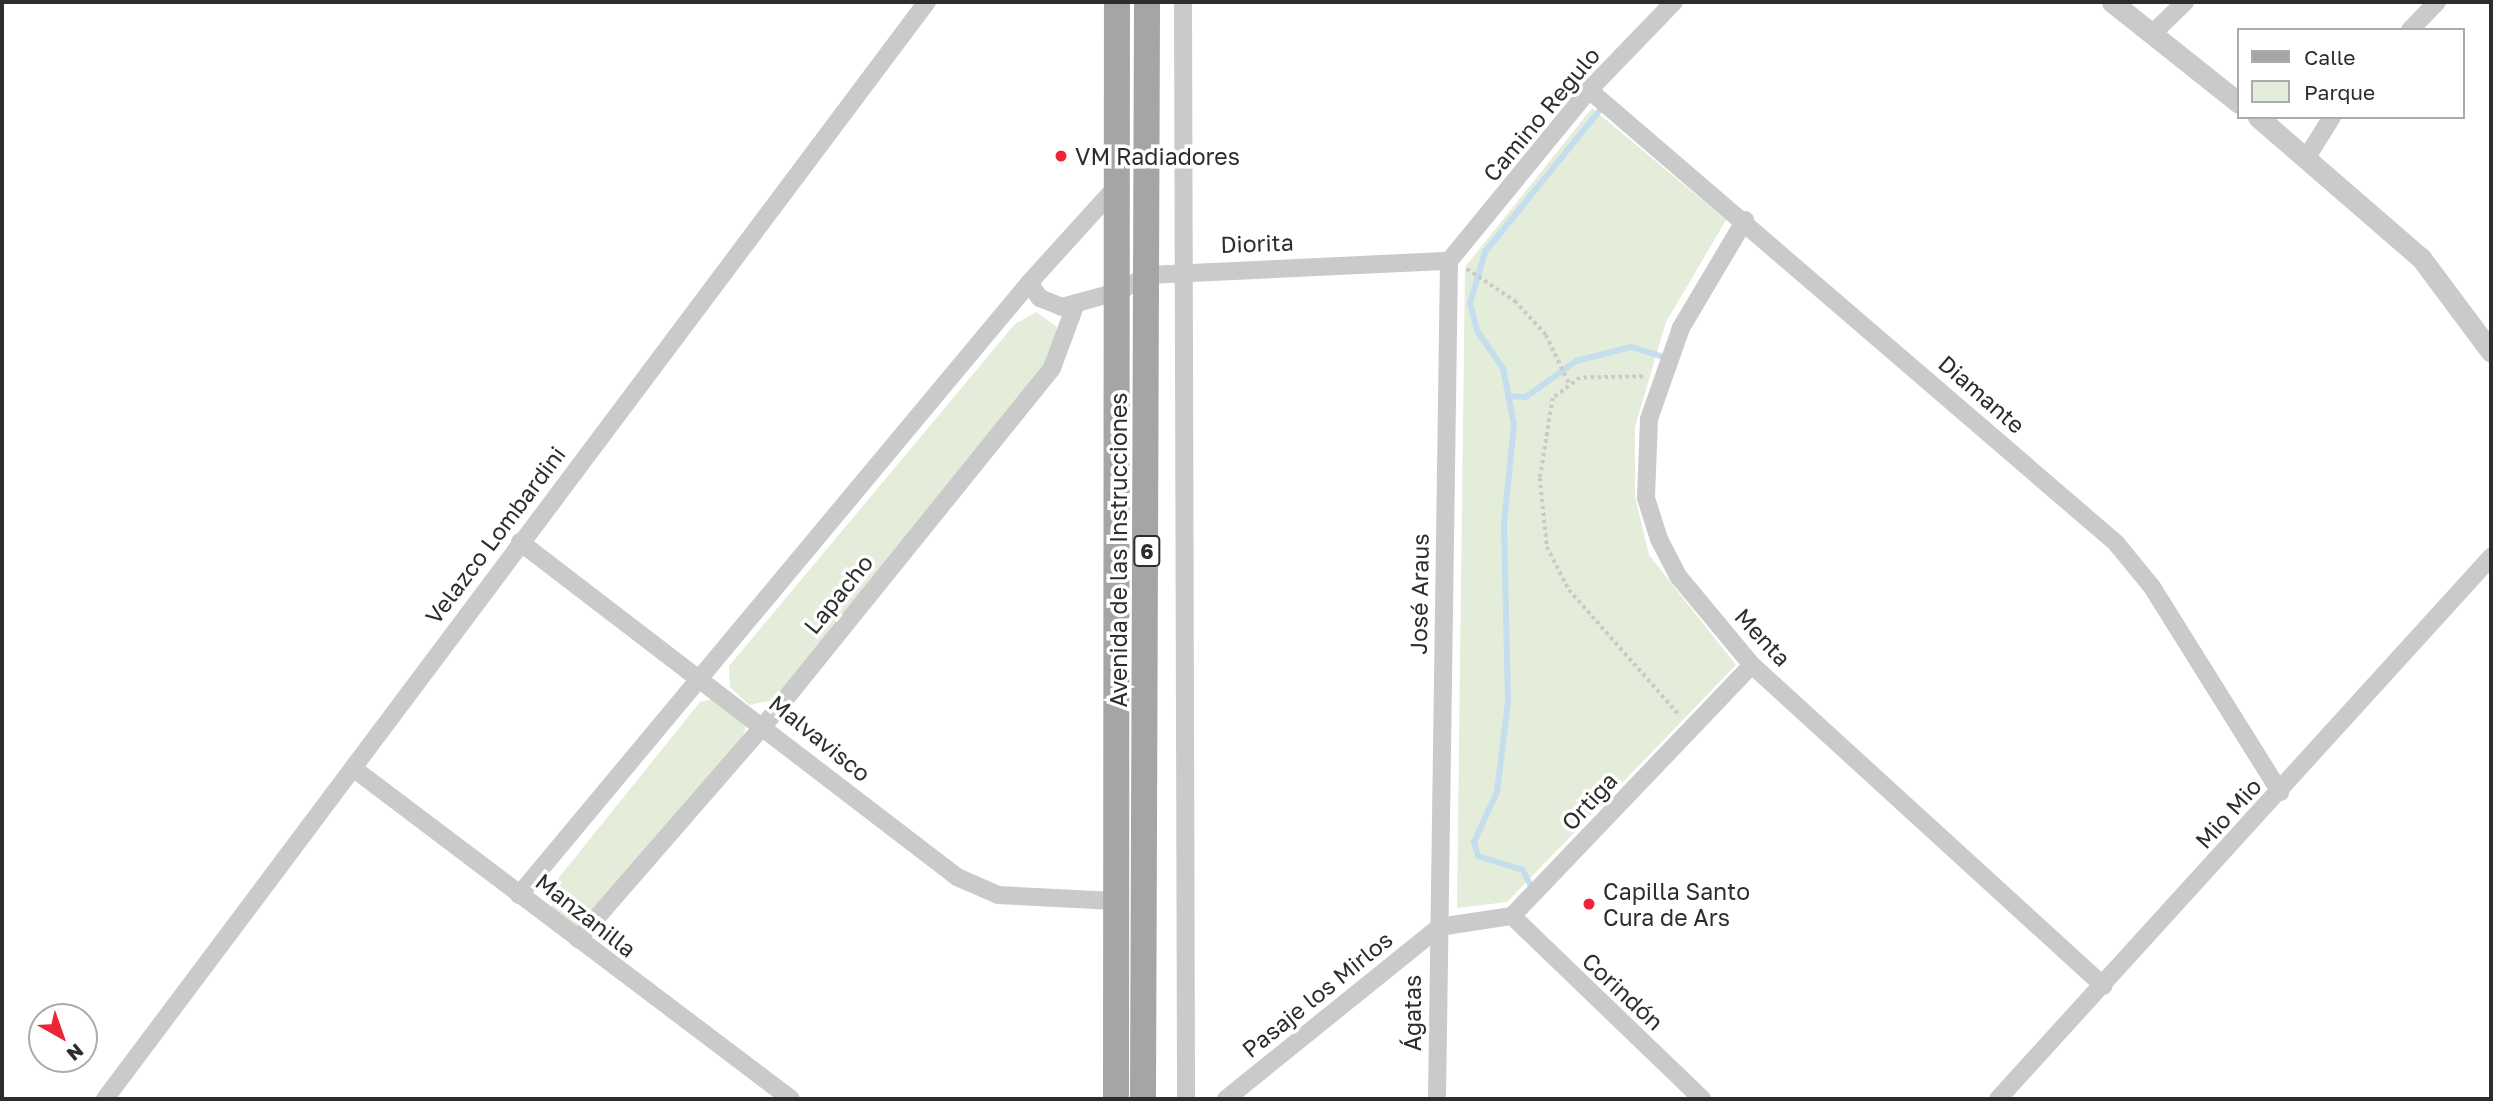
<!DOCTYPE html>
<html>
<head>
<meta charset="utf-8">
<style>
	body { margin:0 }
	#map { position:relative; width:2493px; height:1101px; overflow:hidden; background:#fff; font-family:"Golos Text",sans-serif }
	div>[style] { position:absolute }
	.green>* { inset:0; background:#e4ecda }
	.stream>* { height:6px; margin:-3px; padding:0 3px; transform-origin:3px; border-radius:3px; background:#c5deed }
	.path>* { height:3.5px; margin-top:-1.75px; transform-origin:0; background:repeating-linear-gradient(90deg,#cacaca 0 3.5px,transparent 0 7px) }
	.minor>* { height:18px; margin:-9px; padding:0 9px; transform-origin:9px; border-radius:9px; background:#cacaca }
	.tertiary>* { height:21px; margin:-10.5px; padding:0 10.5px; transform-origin:10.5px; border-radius:10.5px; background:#cacaca }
	.primary>* { height:26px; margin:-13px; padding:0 13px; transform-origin:13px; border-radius:13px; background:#a5a5a5 }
	.dots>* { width:19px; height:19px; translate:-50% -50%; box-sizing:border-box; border:4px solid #fff; border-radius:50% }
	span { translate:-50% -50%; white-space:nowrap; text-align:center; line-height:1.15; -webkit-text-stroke:7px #fff; paint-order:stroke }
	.shield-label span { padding:2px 5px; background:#fff; border:2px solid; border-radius:5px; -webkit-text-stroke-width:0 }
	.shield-label { font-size:21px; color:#2d2d2d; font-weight:700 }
	.street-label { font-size:23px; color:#2d2d2d }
	.poi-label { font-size:23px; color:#2d2d2d }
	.left { translate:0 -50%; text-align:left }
	.frame { position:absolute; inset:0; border:4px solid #2d2d2d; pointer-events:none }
	.legend { position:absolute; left:2237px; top:28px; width:228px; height:91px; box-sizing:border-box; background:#fff; border:2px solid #ababab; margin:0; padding:9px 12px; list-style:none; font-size:21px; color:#2d2d2d }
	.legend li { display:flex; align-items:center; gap:14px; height:35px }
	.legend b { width:35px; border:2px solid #ababab }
	.north { position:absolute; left:28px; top:1003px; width:70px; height:70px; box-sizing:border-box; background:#fff; border:2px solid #ababab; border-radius:50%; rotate:140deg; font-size:19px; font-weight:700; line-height:28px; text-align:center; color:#2d2d2d }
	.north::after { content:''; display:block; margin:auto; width:24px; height:32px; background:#ee2539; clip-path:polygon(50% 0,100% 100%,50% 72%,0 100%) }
</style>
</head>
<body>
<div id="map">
	<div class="green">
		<div style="clip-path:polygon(1592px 108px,1726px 220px,1666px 322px,1635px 427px,1635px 496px,1649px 555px,1736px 665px,1507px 902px,1457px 908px,1465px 267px)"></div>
		<div style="clip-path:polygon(1036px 312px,1057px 327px,1049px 359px,775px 700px,749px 705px,730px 687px,729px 666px,1015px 324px)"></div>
		<div style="clip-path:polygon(713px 699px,746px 726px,742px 741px,583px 927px,575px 926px,552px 908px,553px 885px,700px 702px)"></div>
	</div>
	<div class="stream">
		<div style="left:1508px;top:396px;width:18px;rotate:3deg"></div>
		<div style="left:1526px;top:397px;width:62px;rotate:-35.8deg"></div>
		<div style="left:1576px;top:361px;width:57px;rotate:-14.3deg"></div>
		<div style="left:1631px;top:347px;width:39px;rotate:17deg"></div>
		<div style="left:1534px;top:892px;width:25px;rotate:-117deg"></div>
		<div style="left:1523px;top:870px;width:47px;rotate:-162.7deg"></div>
		<div style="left:1478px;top:856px;width:15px;rotate:-106deg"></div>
		<div style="left:1474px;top:842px;width:55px;rotate:-65.3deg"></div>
		<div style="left:1497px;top:792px;width:91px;rotate:-83deg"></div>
		<div style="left:1508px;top:702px;width:179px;rotate:-91.3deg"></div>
		<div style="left:1504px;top:523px;width:99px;rotate:-84.2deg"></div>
		<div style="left:1514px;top:425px;width:58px;rotate:-100.9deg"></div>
		<div style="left:1503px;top:368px;width:45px;rotate:-125.1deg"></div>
		<div style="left:1477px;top:331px;width:29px;rotate:-104deg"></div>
		<div style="left:1470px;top:303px;width:53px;rotate:-73.6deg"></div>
		<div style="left:1485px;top:252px;width:189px;rotate:-51deg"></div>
	</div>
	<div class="path">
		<div style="left:1467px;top:269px;width:58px;rotate:33.7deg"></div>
		<div style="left:1515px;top:301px;width:46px;rotate:47.6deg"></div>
		<div style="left:1546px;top:335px;width:55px;rotate:64.4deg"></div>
		<div style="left:1643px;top:377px;width:63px;rotate:179.1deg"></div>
		<div style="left:1580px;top:378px;width:34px;rotate:143deg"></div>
		<div style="left:1553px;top:398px;width:81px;rotate:99.2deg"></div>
		<div style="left:1540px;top:478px;width:69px;rotate:84.2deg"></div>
		<div style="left:1547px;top:547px;width:48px;rotate:62.9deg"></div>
		<div style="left:1569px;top:590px;width:168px;rotate:48.6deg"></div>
	</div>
	<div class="minor">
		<div style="left:1183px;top:2px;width:1097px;rotate:89.84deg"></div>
		<div style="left:2410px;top:30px;width:39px;rotate:-46deg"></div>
		<div style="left:2152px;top:34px;width:46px;rotate:-44.1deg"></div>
		<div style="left:1589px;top:90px;width:695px;rotate:40.68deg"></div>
		<div style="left:2116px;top:543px;width:57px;rotate:50.7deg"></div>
		<div style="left:2152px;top:587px;width:242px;rotate:58deg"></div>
		<div style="left:2307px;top:157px;width:47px;rotate:-58deg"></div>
		<div style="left:1745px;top:220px;width:126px;rotate:120.7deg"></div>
		<div style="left:1681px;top:328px;width:96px;rotate:109.4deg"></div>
		<div style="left:1649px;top:419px;width:79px;rotate:92.2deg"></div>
		<div style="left:1646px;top:498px;width:43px;rotate:72.4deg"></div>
		<div style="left:1659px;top:539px;width:42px;rotate:62.8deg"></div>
		<div style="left:1678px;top:576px;width:116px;rotate:50.3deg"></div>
		<div style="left:1752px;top:665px;width:476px;rotate:42.4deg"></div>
		<div style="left:1449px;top:261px;width:221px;rotate:-50.7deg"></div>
		<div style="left:1589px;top:90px;width:122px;rotate:-46deg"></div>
		<div style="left:1029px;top:283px;width:19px;rotate:54deg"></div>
		<div style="left:1040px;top:298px;width:24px;rotate:22deg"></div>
		<div style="left:1062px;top:307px;width:60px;rotate:-15.4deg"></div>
		<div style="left:1120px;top:291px;width:32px;rotate:-30deg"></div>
		<div style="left:1148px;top:275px;width:301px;rotate:-2.7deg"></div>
		<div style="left:520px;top:542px;width:551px;rotate:37.47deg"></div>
		<div style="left:957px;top:877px;width:45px;rotate:23.7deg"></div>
		<div style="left:998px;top:895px;width:117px;rotate:2.9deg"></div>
		<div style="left:353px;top:768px;width:549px;rotate:37.08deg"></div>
		<div style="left:519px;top:895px;width:797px;rotate:-50.19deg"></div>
		<div style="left:1029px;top:283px;width:132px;rotate:-47.8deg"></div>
		<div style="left:1512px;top:916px;width:264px;rotate:43.9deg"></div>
		<div style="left:1439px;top:927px;width:74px;rotate:-8.6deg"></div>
		<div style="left:1512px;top:916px;width:347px;rotate:-46.3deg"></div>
		<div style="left:578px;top:939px;width:285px;rotate:-49deg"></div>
		<div style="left:765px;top:724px;width:457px;rotate:-51.1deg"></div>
		<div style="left:1052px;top:368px;width:66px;rotate:-69.6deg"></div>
		<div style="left:105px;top:1099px;width:1371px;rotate:-53.16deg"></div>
		<div style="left:1226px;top:1099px;width:274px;rotate:-38.9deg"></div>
		<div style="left:1437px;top:1099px;width:838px;rotate:-89.18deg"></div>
		<div style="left:1998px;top:1099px;width:733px;rotate:-47.71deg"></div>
	</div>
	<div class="tertiary">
		<div style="left:2112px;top:2px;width:162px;rotate:38.5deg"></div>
		<div style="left:2258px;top:117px;width:216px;rotate:40.9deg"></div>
		<div style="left:2421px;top:258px;width:117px;rotate:53.3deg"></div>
	</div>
	<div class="primary">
		<div style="left:1116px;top:1099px;width:1097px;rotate:-89.95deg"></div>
		<div style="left:1143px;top:1099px;width:1097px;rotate:-89.79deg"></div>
	</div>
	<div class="dots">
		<div style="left:1061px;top:156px;background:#ee2539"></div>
		<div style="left:1589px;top:904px;background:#ee2539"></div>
	</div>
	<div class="shield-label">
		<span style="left:1147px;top:551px">6</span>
	</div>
	<div class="street-label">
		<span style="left:1541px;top:114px;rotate:-50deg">Camino Regulo</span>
		<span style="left:1257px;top:243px;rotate:-2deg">Diorita</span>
		<span style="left:1982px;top:394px;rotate:41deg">Diamante</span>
		<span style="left:495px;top:535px;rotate:-53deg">Velazco Lombardini</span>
		<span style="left:1118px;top:550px;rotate:-90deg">Avenida de las Instrucciones</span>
		<span style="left:838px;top:594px;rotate:-51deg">Lapacho</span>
		<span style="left:1419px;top:594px;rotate:-89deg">José Araus</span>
		<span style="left:1763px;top:637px;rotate:47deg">Menta</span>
		<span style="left:820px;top:738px;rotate:39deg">Malvavisco</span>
		<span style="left:1589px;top:801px;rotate:-47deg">Ortiga</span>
		<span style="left:2228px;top:813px;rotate:-48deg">Mio Mio</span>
		<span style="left:586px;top:915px;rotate:38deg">Manzanilla</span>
		<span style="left:1623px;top:991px;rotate:43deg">Corindón</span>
		<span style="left:1317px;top:994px;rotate:-39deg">Pasaje los Mirlos</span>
		<span style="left:1412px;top:1013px;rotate:-90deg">Ágatas</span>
	</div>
	<div class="poi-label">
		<span class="left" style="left:1075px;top:156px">VM Radiadores</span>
		<span class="left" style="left:1603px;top:904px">Capilla Santo<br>Cura de Ars</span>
	</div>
	<div class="frame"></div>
	<ul class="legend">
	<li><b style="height:9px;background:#a5a5a5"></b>Calle</li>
	<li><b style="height:19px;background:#e4ecda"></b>Parque</li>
	</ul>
	<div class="north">N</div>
</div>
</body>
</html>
